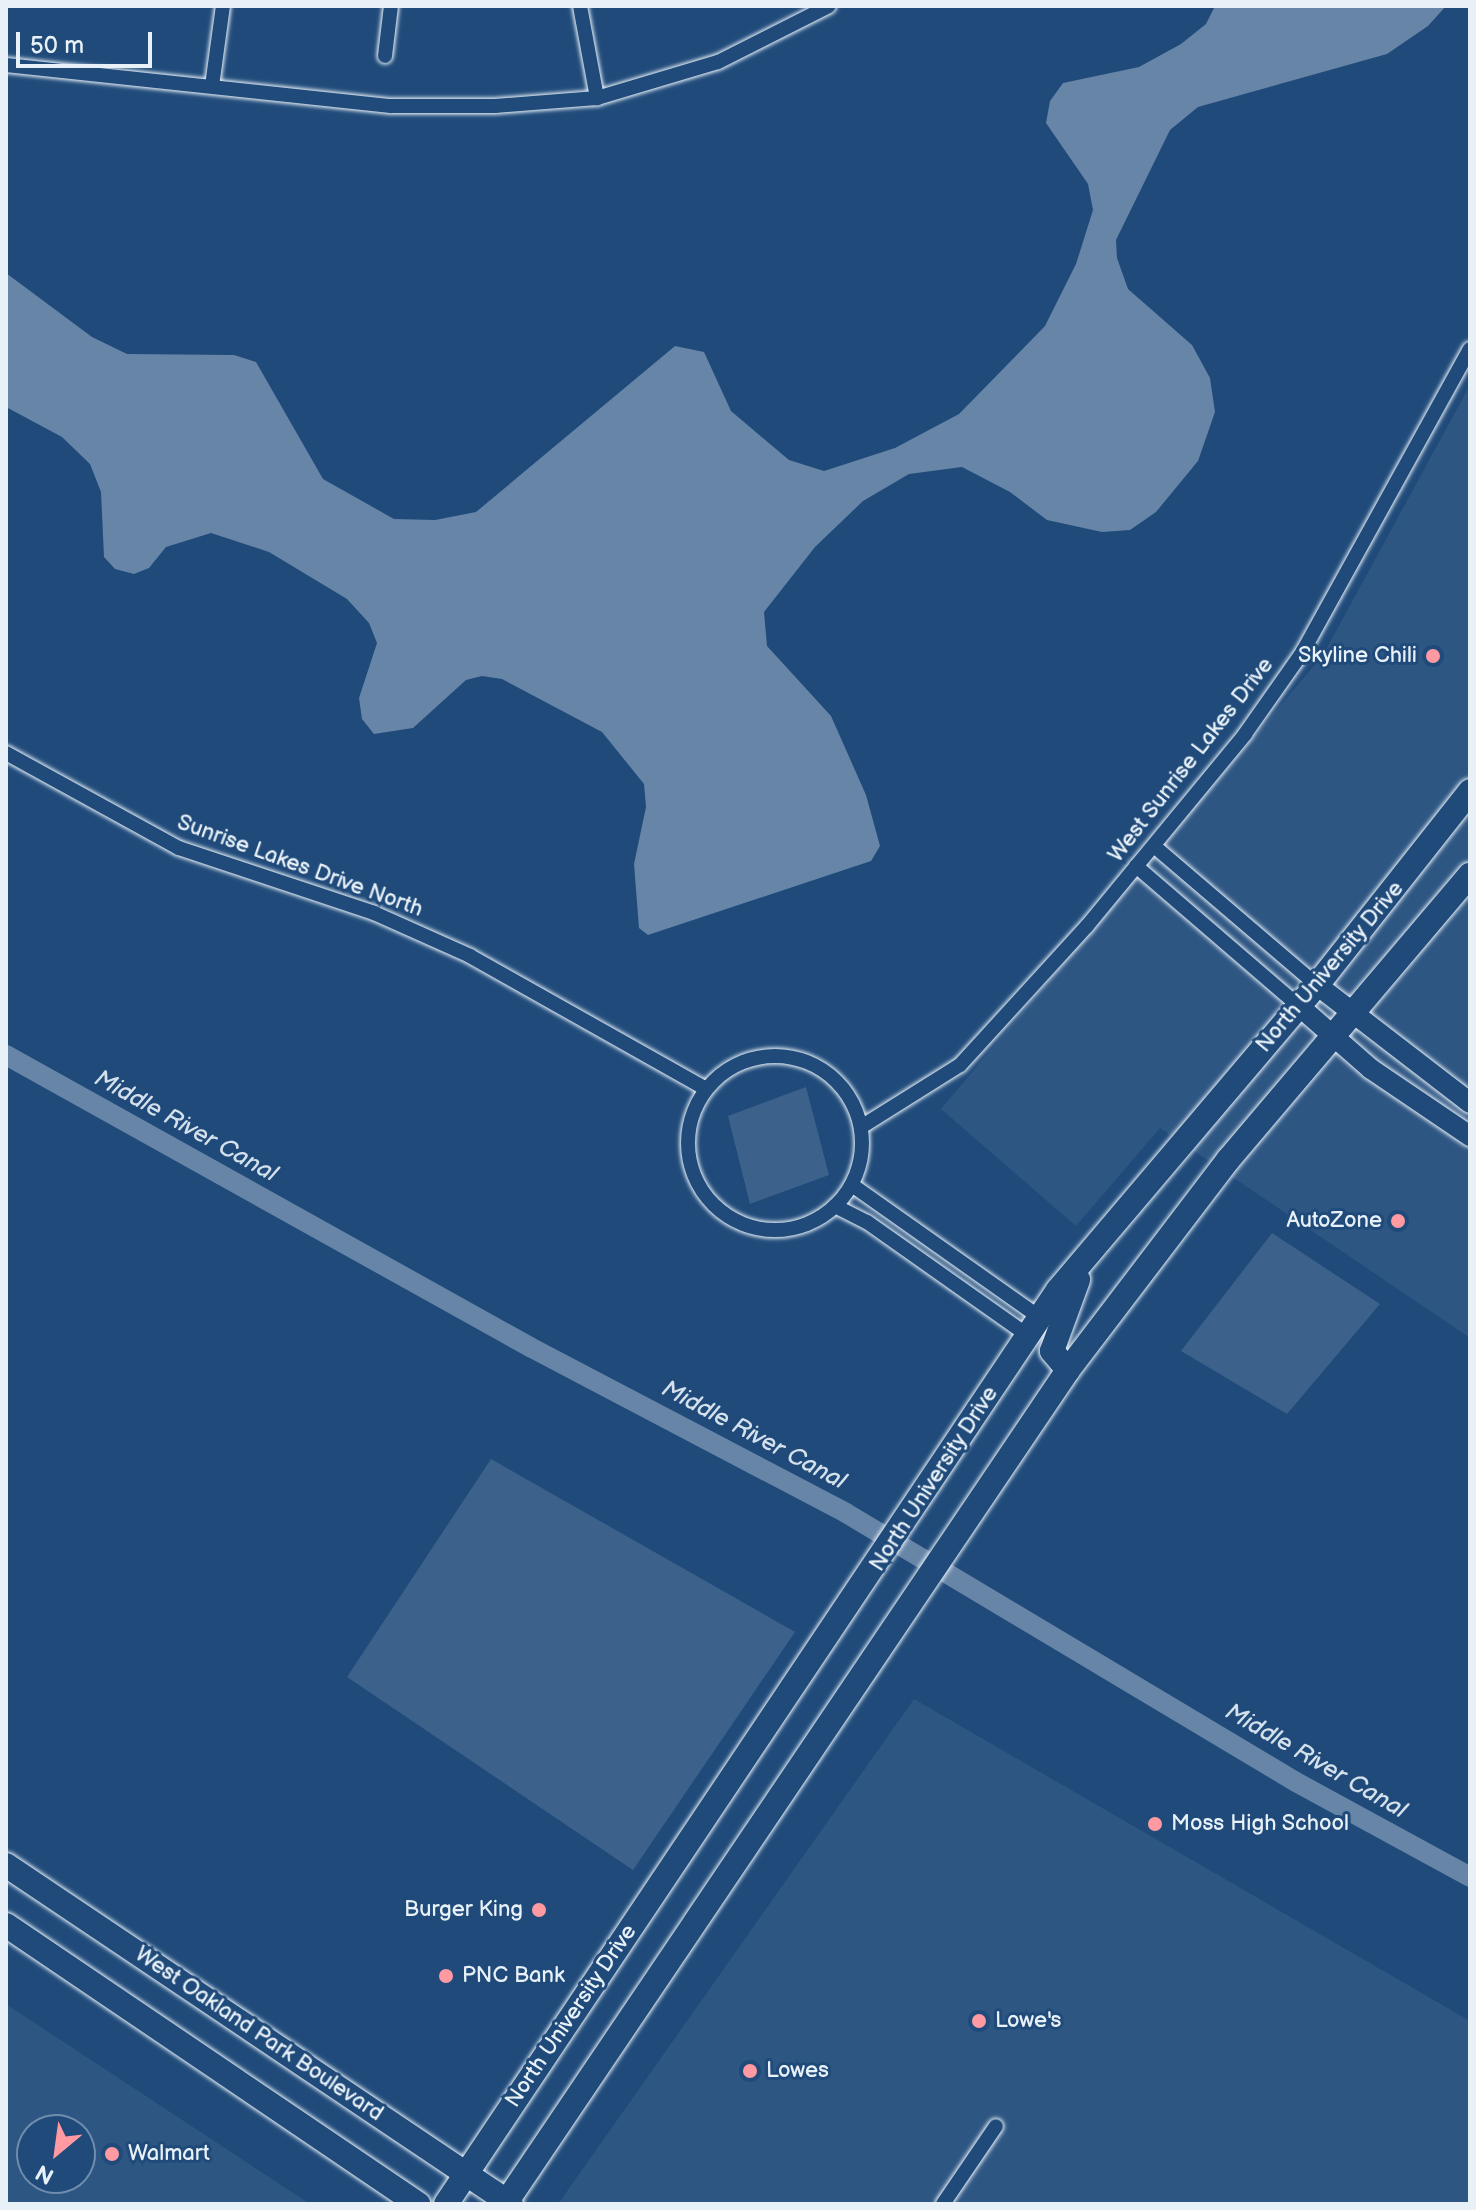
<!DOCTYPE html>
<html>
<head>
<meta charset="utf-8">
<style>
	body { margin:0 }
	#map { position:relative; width:1476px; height:2210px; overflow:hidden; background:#1f4a7a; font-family:"Balsamiq Sans",sans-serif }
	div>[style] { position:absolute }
	.built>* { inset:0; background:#2e5683 }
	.green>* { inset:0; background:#3c628c }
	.water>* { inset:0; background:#6685a7 }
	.canal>* { height:20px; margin:-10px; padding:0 10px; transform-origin:10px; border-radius:10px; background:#6685a7 }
	.roads { filter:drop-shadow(0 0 2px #e8f1f8) drop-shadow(0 0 2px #e8f1f8) }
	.street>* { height:14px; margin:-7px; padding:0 7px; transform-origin:7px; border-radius:7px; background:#1f4a7a }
	.street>.ring { margin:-7px; padding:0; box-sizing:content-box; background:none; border:14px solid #1f4a7a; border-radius:50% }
	.secondary>* { height:20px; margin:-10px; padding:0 10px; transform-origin:10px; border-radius:10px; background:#1f4a7a }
	.primary>* { height:24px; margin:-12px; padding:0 12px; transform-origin:12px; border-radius:12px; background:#1f4a7a }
	.dots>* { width:22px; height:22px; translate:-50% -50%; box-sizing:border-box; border:4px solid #1f4a7a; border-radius:50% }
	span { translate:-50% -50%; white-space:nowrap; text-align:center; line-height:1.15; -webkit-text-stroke:6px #1f4a7a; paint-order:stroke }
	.poi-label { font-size:22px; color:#e8f1f8 }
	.right { translate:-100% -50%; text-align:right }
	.left { translate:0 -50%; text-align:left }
	.street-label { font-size:22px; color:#e8f1f8 }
	.water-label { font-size:24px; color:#d4e1ec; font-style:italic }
	.frame { position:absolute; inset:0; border:8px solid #e8f1f8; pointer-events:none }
	.north { position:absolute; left:16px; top:2114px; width:80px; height:80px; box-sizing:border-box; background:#1f4a7a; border:2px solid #6f8dac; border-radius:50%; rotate:209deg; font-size:22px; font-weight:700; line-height:32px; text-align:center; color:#e8f1f8 }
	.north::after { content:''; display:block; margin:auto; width:28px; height:36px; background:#ff9aa2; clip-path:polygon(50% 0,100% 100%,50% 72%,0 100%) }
	.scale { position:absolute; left:16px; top:32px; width:136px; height:36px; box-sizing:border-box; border:4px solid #e8f1f8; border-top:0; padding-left:10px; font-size:24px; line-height:28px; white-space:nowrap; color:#e8f1f8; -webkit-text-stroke:6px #1f4a7a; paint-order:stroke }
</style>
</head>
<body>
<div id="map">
	<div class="built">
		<div style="clip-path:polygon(1470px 385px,1470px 1338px,1160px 1128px,1076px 1226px,941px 1109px,1323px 655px)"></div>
		<div style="clip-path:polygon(914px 1699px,1470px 2021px,1470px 2204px,558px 2204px)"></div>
		<div style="clip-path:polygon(evenodd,6px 2004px,310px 2204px,6px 2204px,6px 2004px,32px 2130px,80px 2130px,80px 2178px,32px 2178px,32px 2130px)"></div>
	</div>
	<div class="green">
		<div style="clip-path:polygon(806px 1087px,829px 1175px,750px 1204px,728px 1116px)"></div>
		<div style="clip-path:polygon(1272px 1233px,1380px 1304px,1287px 1414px,1181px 1351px)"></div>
		<div style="clip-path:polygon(491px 1459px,795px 1632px,633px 1870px,347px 1677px)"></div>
	</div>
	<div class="water">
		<div style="clip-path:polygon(1215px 6px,1446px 6px,1428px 26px,1387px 54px,1198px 107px,1170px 130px,1116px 240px,1117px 258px,1128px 289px,1192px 345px,1210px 378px,1215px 412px,1198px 461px,1156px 512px,1130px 530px,1102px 532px,1047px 520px,1010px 492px,962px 467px,909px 474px,863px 501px,815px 547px,764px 612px,767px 646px,831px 716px,866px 795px,880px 846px,871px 861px,648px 935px,639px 928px,634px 864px,646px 807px,644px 784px,602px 732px,502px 679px,482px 676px,466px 680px,413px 728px,374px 734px,362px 719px,359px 698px,377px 643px,369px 623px,347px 599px,269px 552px,211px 533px,166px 547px,149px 568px,134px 574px,115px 569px,104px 557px,101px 492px,90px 464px,62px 437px,6px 407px,6px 273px,92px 337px,127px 354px,234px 355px,256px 362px,323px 479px,394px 519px,435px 520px,476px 512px,675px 346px,704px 352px,731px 411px,789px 460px,824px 471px,895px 448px,959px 414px,1045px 326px,1076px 264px,1093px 210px,1088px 184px,1046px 123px,1050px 101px,1063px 83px,1139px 67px,1181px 44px,1206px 24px)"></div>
	</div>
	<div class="canal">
		<div style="left:6px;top:1055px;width:600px;rotate:29.13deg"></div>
		<div style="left:530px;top:1347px;width:357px;rotate:27.7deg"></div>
		<div style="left:846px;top:1513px;width:524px;rotate:30.87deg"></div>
		<div style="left:1296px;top:1782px;width:198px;rotate:28.6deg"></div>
	</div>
	<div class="roads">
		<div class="street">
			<div style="left:580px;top:6px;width:94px;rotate:79.5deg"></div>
			<div style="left:385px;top:56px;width:50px;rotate:-83.2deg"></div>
			<div style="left:6px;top:65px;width:387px;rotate:6.1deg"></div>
			<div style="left:391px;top:106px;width:104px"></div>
			<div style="left:495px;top:106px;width:102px;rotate:-4.5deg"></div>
			<div style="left:597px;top:98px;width:126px;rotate:-16.6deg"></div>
			<div style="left:718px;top:62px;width:124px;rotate:-26.8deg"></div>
			<div style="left:212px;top:86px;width:81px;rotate:-82.2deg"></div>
			<div style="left:6px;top:753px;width:197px;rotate:28.8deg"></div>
			<div style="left:179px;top:848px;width:206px;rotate:18.4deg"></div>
			<div style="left:374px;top:913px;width:105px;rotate:24.1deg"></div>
			<div style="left:470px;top:956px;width:271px;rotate:29.4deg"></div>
			<div style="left:1154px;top:846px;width:214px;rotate:40.5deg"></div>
			<div style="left:1136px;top:866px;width:215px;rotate:40.7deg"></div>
			<div class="ring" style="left:688px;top:1056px;width:160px;height:160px"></div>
			<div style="left:861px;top:1127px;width:117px;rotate:-32.1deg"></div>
			<div style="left:960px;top:1065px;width:188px;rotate:-47.6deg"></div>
			<div style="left:1087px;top:926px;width:249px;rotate:-50.5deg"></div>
			<div style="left:1245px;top:734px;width:99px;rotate:-54.9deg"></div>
			<div style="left:1302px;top:653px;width:347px;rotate:-61.1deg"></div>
			<div style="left:852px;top:1185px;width:229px;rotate:35.2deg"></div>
			<div style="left:835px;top:1206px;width:36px;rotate:27deg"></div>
			<div style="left:867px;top:1222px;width:196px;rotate:35.2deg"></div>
			<div style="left:943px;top:2204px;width:94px;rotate:-55.8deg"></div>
		</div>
		<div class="secondary">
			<div style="left:1317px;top:985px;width:193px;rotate:37.6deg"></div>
			<div style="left:1299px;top:1006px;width:96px;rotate:41.2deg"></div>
			<div style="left:1371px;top:1069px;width:120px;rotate:34.1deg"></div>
		</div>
		<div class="primary">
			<div style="left:1068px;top:1370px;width:25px;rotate:-130deg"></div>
			<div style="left:1052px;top:1351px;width:76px;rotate:-69.9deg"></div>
			<div style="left:6px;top:1865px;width:608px;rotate:33.87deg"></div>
			<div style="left:6px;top:1925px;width:498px;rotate:34.1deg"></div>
			<div style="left:446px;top:2204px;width:1100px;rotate:-56.19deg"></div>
			<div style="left:1058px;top:1290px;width:400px;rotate:-49.7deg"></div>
			<div style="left:1317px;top:985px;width:247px;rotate:-51.7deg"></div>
			<div style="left:505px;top:2204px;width:1006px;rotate:-55.98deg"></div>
			<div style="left:1068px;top:1370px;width:264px;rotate:-52.7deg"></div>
			<div style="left:1228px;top:1160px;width:374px;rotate:-49.7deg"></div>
		</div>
	</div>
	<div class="dots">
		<div style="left:1433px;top:656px;background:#ff9aa2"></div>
		<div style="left:1398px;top:1221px;background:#ff9aa2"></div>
		<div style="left:1155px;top:1824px;background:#ff9aa2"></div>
		<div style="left:539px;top:1910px;background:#ff9aa2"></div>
		<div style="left:446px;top:1976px;background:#ff9aa2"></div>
		<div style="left:979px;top:2021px;background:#ff9aa2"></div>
		<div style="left:750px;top:2071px;background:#ff9aa2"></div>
		<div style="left:112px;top:2154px;background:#ff9aa2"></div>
	</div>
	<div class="poi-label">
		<span class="right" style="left:1417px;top:656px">Skyline Chili</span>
		<span class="right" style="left:1382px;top:1221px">AutoZone</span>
		<span class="left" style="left:1171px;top:1824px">Moss High School</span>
		<span class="right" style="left:523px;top:1910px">Burger King</span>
		<span class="left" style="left:462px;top:1976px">PNC Bank</span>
		<span class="left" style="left:995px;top:2021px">Lowe's</span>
		<span class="left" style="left:766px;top:2071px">Lowes</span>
		<span class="left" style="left:128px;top:2154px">Walmart</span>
	</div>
	<div class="street-label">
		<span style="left:1191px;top:760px;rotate:-52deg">West Sunrise Lakes Drive</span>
		<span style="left:300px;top:866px;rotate:20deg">Sunrise Lakes Drive North</span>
		<span style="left:1330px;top:967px;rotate:-50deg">North University Drive</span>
		<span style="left:934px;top:1479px;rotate:-57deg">North University Drive</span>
		<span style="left:571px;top:2016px;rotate:-56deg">North University Drive</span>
		<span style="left:259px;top:2034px;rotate:34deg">West Oakland Park Boulevard</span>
	</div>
	<div class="water-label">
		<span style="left:186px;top:1126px;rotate:29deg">Middle River Canal</span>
		<span style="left:754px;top:1435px;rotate:28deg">Middle River Canal</span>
		<span style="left:1316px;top:1761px;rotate:30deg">Middle River Canal</span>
	</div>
	<div class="frame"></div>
	<div class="north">N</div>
	<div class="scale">50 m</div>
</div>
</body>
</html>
